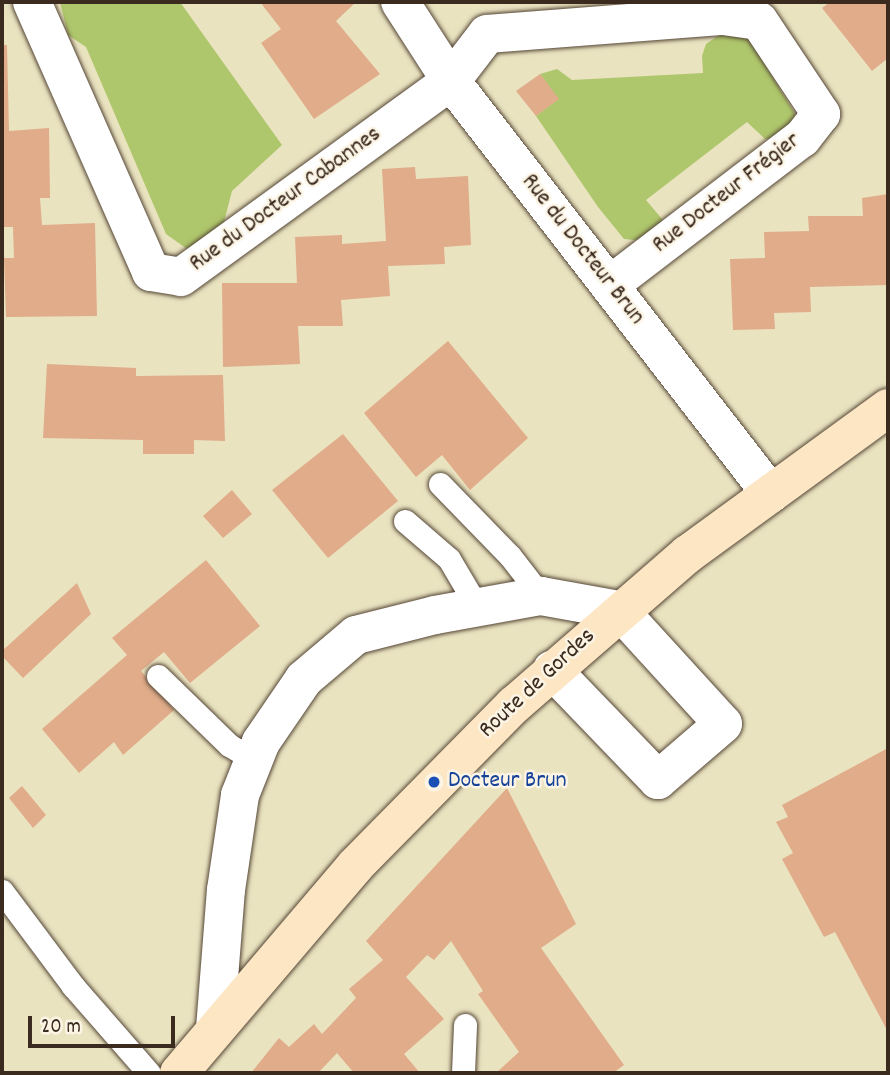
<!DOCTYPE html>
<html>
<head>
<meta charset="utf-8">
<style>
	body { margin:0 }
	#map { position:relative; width:890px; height:1075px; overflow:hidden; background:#eae3c0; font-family:Dekko,sans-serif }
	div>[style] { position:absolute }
	.green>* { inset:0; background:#afc76c }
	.building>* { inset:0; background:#e1ac8a }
	.roads { filter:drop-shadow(0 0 2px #554636) drop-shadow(0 0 2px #554636) }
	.lane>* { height:23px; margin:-11.5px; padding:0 11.5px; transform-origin:11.5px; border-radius:11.5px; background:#fff }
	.street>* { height:38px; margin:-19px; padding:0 19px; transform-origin:19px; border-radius:19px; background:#fff }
	.secondary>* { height:38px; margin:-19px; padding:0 19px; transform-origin:19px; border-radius:19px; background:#fce6c4 }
	.dots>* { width:19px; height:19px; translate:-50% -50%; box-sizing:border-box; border:4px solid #fcf5e5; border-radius:50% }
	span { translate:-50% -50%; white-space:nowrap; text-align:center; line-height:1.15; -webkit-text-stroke:5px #fcf5e5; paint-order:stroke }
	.street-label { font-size:24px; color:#3b2a1e }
	.transit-label { font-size:24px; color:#164399 }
	.left { translate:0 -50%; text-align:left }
	.frame { position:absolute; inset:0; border:4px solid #3b2a1e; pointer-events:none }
	.scale { position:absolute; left:28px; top:1016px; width:147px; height:32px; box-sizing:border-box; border:4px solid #3b2a1e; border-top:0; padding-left:9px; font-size:21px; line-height:24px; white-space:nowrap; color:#3b2a1e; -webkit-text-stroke:5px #fcf5e5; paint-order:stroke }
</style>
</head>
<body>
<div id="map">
	<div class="green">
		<div style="clip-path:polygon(60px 2px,180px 2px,282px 145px,232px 191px,219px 241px,190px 251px,166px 234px,86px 47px,68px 35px)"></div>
		<div style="clip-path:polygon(734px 33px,749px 39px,794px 112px,797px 127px,785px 137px,765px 139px,747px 122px,646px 200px,662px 219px,661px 233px,645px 241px,624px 239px,598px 207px,536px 116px,558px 99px,540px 74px,557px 69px,572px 80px,703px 73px,702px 56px,706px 44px,719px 35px)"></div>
	</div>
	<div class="building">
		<div style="clip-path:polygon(260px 2px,356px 2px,336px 21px,380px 74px,314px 119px,261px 43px,281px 29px)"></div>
		<div style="clip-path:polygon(830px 2px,888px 2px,888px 58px,872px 71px,822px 8px)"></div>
		<div style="clip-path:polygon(2px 45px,7px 45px,9px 131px,49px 128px,50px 198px,40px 198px,42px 225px,95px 223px,97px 316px,6px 317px,4px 258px,14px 258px,13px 227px,2px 227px)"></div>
		<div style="clip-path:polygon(540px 74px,559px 99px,536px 116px,516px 91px)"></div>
		<div style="clip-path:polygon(415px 167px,416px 179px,468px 176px,471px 245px,444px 247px,445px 264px,388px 266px,390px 296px,341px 300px,343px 326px,298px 326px,300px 364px,223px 367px,222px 283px,297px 283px,295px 237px,342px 235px,342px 244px,386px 241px,382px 169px)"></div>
		<div style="clip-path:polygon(888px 194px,888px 285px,810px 287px,811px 312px,774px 313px,775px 329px,733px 330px,730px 259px,765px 258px,764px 232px,809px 231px,808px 216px,863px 216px,862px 198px)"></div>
		<div style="clip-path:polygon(448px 341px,528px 438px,470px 490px,442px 455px,416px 477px,364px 413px)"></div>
		<div style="clip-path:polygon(47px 364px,136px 368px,136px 376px,223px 375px,225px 441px,194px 440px,194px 454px,143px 454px,143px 440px,43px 438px)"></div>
		<div style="clip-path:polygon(343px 434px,398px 501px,328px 558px,272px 490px)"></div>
		<div style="clip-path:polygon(232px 490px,252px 514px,223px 538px,203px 516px)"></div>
		<div style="clip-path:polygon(206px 560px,260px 626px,190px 683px,164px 652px,141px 671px,174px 710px,123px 755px,114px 742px,79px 773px,42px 729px,127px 655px,112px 638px)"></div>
		<div style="clip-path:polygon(77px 583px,91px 614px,23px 678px,2px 656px,2px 651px)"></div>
		<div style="clip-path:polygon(888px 748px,888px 1032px,835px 932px,824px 937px,782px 859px,793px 853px,776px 822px,788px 817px,782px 805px)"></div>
		<div style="clip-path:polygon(22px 786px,46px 815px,33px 828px,9px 798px)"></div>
		<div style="clip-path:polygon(507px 788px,576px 924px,541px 948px,624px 1065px,613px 1073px,496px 1073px,519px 1052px,478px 994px,483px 991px,451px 941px,434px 960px,427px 955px,406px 977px,444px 1019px,404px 1054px,420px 1073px,354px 1073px,337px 1053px,318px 1073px,251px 1073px,279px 1038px,289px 1047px,314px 1024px,322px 1034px,356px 998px,349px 989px,383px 960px,366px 941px)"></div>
	</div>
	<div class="roads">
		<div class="lane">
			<div style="left:440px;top:484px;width:100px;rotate:45.8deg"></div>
			<div style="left:510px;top:556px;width:51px;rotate:52.2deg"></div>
			<div style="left:405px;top:521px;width:58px;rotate:40.8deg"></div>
			<div style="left:449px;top:559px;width:57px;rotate:59.4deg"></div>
			<div style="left:158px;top:676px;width:99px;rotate:44.2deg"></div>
			<div style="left:229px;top:745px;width:29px;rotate:31deg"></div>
			<div style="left:2px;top:891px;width:119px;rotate:53.2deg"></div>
			<div style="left:73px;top:986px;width:116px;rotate:48.9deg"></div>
			<div style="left:463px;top:1073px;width:48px;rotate:-87.6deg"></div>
		</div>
		<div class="street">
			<div style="left:32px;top:2px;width:295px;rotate:66.2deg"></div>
			<div style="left:151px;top:272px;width:30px;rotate:9deg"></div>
			<div style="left:181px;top:277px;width:334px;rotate:-36deg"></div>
			<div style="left:451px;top:81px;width:59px;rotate:-52.5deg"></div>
			<div style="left:487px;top:34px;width:237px;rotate:-4.4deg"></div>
			<div style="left:723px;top:16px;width:36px;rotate:8deg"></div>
			<div style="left:759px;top:21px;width:112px;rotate:56.3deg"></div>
			<div style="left:821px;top:114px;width:31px;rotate:128deg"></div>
			<div style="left:802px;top:138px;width:242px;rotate:142.6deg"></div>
			<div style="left:400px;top:2px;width:94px;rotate:57.2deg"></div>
			<div style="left:451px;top:81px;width:522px;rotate:52.23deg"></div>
			<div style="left:215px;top:1029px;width:139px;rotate:-85.5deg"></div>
			<div style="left:226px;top:890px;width:96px;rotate:-81.6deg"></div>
			<div style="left:240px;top:795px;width:57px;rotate:-68.4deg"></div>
			<div style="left:261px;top:742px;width:76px;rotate:-55.7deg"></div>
			<div style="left:304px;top:679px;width:68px;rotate:-40.2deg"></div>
			<div style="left:356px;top:635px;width:81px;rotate:-14.2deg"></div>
			<div style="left:435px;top:615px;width:108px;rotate:-10.2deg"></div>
			<div style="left:541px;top:596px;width:79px;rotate:10.2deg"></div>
			<div style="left:619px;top:610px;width:154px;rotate:47.6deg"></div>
			<div style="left:723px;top:724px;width:86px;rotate:139.3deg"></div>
			<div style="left:658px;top:780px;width:153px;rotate:-133.9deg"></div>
		</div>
		<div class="secondary">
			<div style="left:179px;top:1073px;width:273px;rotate:-49.6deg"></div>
			<div style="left:356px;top:865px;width:225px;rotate:-45.4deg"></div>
			<div style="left:514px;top:705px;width:230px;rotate:-41deg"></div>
			<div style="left:688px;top:554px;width:248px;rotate:-36.1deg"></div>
		</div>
	</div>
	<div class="dots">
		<div style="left:434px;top:782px;background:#1a4fb4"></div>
	</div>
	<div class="street-label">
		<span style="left:727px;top:194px;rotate:-38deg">Rue Docteur Frégier</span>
		<span style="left:286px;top:200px;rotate:-36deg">Rue du Docteur Cabannes</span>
		<span style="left:582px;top:250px;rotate:52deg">Rue du Docteur Brun</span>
		<span style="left:538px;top:684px;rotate:-43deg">Route de Gordes</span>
	</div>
	<div class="transit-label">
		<span class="left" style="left:448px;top:782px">Docteur Brun</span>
	</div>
	<div class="frame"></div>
	<div class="scale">20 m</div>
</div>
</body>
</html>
